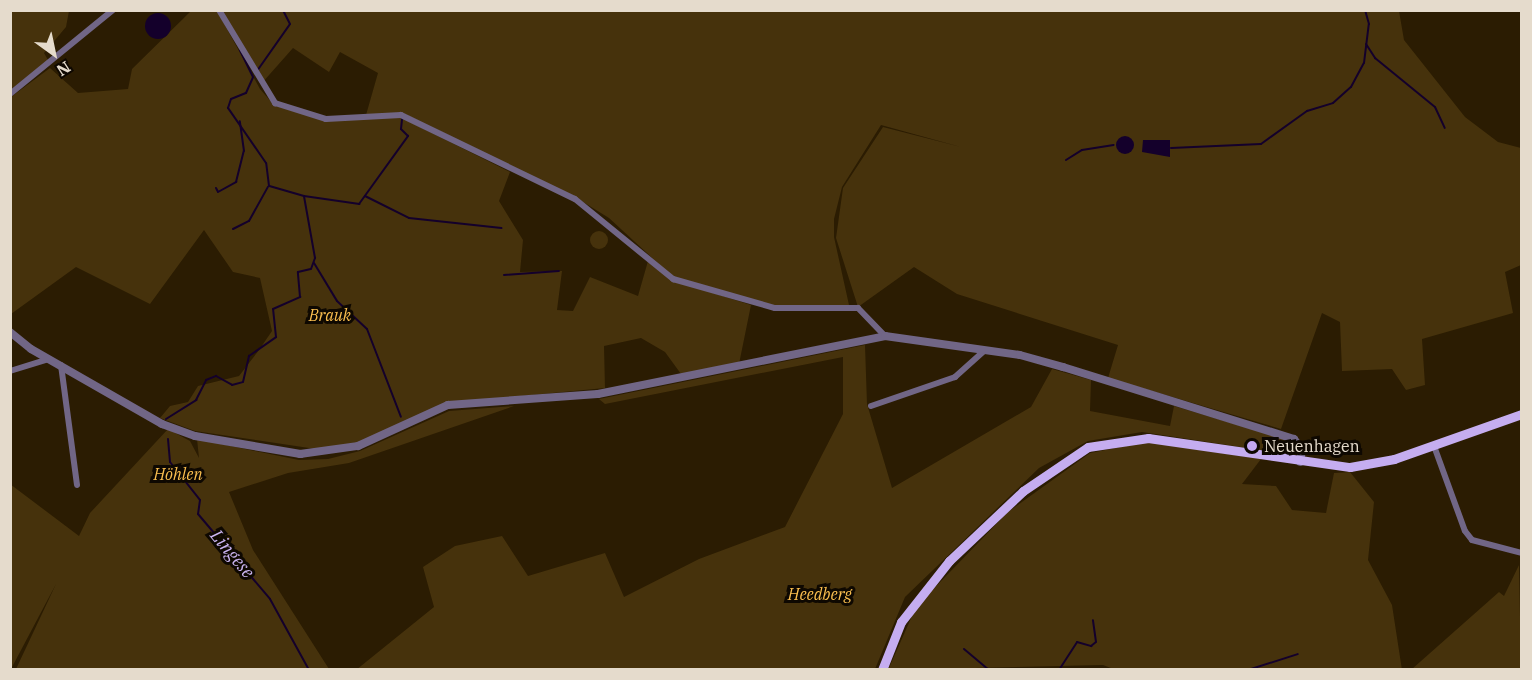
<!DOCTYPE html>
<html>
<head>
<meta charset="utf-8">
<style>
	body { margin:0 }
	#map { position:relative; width:1532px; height:680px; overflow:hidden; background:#2b1c02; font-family:"IBM Plex Serif",serif }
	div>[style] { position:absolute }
	.green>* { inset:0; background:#46320c }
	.round { border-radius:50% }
	.water>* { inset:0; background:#14002b }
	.stream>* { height:2px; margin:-1px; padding:0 1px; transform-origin:1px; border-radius:1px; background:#14002b }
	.minor>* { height:6px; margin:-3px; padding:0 3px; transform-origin:3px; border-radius:3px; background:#716686 }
	.tertiary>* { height:8px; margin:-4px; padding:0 4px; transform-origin:4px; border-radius:4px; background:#716686 }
	.primary>* { height:9px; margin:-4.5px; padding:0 4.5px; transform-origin:4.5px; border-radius:4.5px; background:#c5adf0 }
	.dots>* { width:16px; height:16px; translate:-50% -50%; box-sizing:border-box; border:3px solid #0e0801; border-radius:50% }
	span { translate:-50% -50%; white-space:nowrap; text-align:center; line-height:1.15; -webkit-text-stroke:6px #0e0801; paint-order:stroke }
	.park-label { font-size:16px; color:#fbbf4f; font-style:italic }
	.poi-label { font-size:16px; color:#e5dbcc }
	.left { translate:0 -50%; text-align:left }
	.water-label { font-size:18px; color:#cab4f0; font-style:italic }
	.frame { position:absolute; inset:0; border:12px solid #e5dbcc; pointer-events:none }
	.north { position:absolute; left:24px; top:24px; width:60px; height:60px; -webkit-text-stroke:4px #0e0801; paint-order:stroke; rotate:147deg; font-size:16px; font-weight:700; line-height:24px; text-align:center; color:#e5dbcc }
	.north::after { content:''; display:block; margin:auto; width:21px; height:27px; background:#e5dbcc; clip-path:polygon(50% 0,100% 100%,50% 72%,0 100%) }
</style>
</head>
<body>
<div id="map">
	<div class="green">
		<div style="clip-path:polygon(192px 10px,217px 11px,260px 89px,274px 105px,325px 121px,400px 117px,510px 172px,499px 201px,523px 240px,520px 272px,562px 271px,557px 310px,573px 311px,590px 277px,638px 296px,648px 261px,672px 280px,751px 305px,739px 364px,681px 374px,665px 352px,641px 338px,604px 346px,605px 388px,449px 403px,358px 444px,329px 451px,195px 431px,160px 418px,170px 406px,188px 402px,198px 386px,239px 376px,259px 350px,272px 331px,260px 278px,233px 272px,204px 230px,150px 304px,76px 267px,11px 314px,11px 97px,50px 68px,78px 93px,128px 89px,132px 69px)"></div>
		<div style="clip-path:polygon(11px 11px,69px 11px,66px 27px,44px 53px,48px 60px,11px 90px)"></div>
		<div style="clip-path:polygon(221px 11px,1399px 11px,1404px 40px,1465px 117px,1498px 142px,1521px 148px,1521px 265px,1505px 272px,1513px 313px,1422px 339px,1425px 385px,1406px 390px,1392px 369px,1342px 371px,1340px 322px,1322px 313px,1281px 429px,1108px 378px,1118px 345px,957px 294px,914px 267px,858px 307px,836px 238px,843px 188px,883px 127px,961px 147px,881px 125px,842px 187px,834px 219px,834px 237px,849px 305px,780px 307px,674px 278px,609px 218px,575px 197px,403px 113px,366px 115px,378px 73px,340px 52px,329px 72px,293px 48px,262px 83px)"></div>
		<div class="round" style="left:590px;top:231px;width:18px;height:18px"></div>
		<div style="clip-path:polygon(865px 345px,867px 404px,892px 488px,1031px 407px,1052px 369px,1091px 380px,1090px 411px,1170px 426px,1174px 406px,1291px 441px,1298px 449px,1294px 455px,1142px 432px,1088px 441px,1039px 468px,905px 597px,875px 669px,356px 670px,434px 607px,423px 567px,455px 546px,502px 536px,528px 576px,605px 553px,624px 597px,699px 559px,785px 527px,843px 414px,843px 357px,605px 404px,599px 399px)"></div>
		<div style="clip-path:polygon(514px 406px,349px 463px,288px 473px,229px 492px,253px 550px,329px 669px,16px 669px,56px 584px,11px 669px,10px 484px,79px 536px,90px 513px,168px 429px,190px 441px,199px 458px,197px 439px,299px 460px,328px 459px,360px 451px,449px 411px)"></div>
		<div style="clip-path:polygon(1147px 442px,1261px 459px,1242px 484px,1276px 486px,1292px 510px,1326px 513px,1334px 473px,1350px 472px,1374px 502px,1368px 560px,1392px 605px,1402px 670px,1116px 670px,1103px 665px,888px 670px,916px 607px,1008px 512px,1090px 453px)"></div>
		<div style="clip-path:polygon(1519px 565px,1521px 669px,1412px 669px,1499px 592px,1504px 596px)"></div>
	</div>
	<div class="water">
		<div class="round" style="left:145px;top:13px;width:26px;height:26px"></div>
		<div class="round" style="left:1116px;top:136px;width:18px;height:18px"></div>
		<div style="clip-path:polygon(1143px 140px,1170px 140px,1170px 157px,1142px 152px)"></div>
	</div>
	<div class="stream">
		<div style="left:1366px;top:44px;width:17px;rotate:57deg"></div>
		<div style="left:1375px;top:58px;width:77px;rotate:39.2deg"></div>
		<div style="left:1435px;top:107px;width:23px;rotate:65deg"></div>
		<div style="left:257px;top:71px;width:57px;rotate:-54.9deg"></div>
		<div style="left:290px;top:24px;width:16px;rotate:-117deg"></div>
		<div style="left:1171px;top:148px;width:90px;rotate:-2.5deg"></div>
		<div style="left:1261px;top:144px;width:57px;rotate:-35.7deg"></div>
		<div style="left:1307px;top:111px;width:27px;rotate:-17deg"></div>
		<div style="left:1333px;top:103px;width:24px;rotate:-42deg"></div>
		<div style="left:1351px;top:87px;width:27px;rotate:-62deg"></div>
		<div style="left:1364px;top:63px;width:39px;rotate:-83deg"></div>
		<div style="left:1369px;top:24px;width:15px;rotate:-106deg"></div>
		<div style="left:1066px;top:160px;width:19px;rotate:-32deg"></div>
		<div style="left:1082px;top:150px;width:32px;rotate:-9deg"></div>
		<div style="left:216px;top:188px;width:4px;rotate:63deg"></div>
		<div style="left:218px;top:192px;width:21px;rotate:-29deg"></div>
		<div style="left:236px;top:182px;width:32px;rotate:-76deg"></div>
		<div style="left:244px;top:151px;width:30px;rotate:-98deg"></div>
		<div style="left:304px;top:196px;width:56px;rotate:8.3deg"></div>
		<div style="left:359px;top:204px;width:84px;rotate:-54.2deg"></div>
		<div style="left:408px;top:136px;width:10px;rotate:-135deg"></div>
		<div style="left:401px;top:129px;width:10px;rotate:-84deg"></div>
		<div style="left:365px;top:196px;width:49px;rotate:26.6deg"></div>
		<div style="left:409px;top:218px;width:93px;rotate:6.2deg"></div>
		<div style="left:233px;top:229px;width:18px;rotate:-27deg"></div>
		<div style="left:249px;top:221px;width:39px;rotate:-61deg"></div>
		<div style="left:314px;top:263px;width:44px;rotate:58.8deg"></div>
		<div style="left:337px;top:301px;width:41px;rotate:43deg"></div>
		<div style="left:367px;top:329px;width:94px;rotate:68.9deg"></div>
		<div style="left:504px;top:275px;width:55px;rotate:-4.2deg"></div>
		<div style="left:166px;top:419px;width:36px;rotate:-32deg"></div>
		<div style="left:196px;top:400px;width:22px;rotate:-63deg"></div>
		<div style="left:206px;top:380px;width:11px;rotate:-22deg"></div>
		<div style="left:216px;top:376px;width:18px;rotate:29deg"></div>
		<div style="left:232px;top:385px;width:11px;rotate:-15deg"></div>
		<div style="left:243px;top:382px;width:27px;rotate:-77deg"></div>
		<div style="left:249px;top:356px;width:33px;rotate:-35deg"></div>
		<div style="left:276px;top:337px;width:28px;rotate:-96deg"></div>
		<div style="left:273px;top:309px;width:30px;rotate:-24deg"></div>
		<div style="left:300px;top:297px;width:25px;rotate:-95deg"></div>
		<div style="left:298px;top:272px;width:13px;rotate:-13deg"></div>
		<div style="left:311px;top:269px;width:12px;rotate:-70deg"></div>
		<div style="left:315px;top:258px;width:63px;rotate:-100.1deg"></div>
		<div style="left:304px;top:196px;width:36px;rotate:-164deg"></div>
		<div style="left:269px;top:186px;width:23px;rotate:-97deg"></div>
		<div style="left:266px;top:163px;width:67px;rotate:-124.6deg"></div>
		<div style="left:228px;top:108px;width:9px;rotate:-72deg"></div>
		<div style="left:231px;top:99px;width:16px;rotate:-22deg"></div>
		<div style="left:246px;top:93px;width:17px;rotate:-66deg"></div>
		<div style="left:253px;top:77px;width:30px;rotate:-116deg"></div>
		<div style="left:168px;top:439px;width:23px;rotate:85deg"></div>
		<div style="left:170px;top:462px;width:48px;rotate:51.7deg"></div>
		<div style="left:200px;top:500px;width:14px;rotate:98deg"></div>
		<div style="left:198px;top:514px;width:111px;rotate:49.7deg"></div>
		<div style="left:270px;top:599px;width:81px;rotate:61.2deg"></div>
		<div style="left:964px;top:649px;width:33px;rotate:40deg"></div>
		<div style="left:1059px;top:670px;width:33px;rotate:-57deg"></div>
		<div style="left:1077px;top:642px;width:15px;rotate:16deg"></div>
		<div style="left:1091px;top:646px;width:6px;rotate:-39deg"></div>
		<div style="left:1096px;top:642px;width:22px;rotate:-98deg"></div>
		<div style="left:1223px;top:670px;width:28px;rotate:-2deg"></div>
		<div style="left:1251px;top:669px;width:49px;rotate:-17.7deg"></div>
	</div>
	<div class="minor">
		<div style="left:219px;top:10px;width:109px;rotate:58.9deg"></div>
		<div style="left:275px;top:103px;width:53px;rotate:17.4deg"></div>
		<div style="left:326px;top:119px;width:75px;rotate:-3.1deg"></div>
		<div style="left:401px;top:115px;width:193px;rotate:25.8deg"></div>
		<div style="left:575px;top:199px;width:127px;rotate:39.2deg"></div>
		<div style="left:673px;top:279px;width:106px;rotate:15.9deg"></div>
		<div style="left:775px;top:308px;width:83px"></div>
		<div style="left:858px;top:308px;width:39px;rotate:46deg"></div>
		<div style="left:10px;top:94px;width:133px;rotate:-39.2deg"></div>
		<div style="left:61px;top:365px;width:121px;rotate:82.4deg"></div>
		<div style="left:10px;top:371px;width:41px;rotate:-17.1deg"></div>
		<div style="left:871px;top:406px;width:89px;rotate:-19deg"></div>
		<div style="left:955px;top:377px;width:39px;rotate:-42deg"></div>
		<div style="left:1434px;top:446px;width:90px;rotate:70deg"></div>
		<div style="left:1465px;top:531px;width:11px;rotate:52deg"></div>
		<div style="left:1472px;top:540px;width:52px;rotate:14.6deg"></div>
	</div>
	<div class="tertiary">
		<div style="left:10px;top:332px;width:27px;rotate:39deg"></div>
		<div style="left:31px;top:349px;width:151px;rotate:29.8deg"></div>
		<div style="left:162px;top:424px;width:35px;rotate:20deg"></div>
		<div style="left:195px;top:436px;width:107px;rotate:9.7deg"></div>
		<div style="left:300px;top:454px;width:59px;rotate:-7.9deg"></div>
		<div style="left:358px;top:446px;width:99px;rotate:-24.5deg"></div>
		<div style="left:448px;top:405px;width:150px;rotate:-4.2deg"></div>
		<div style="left:598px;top:394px;width:293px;rotate:-11.4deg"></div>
		<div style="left:885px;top:336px;width:136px;rotate:8deg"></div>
		<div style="left:1020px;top:355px;width:45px;rotate:15.6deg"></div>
		<div style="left:1063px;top:367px;width:242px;rotate:17.3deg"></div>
		<div style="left:1294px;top:439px;width:14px;rotate:54deg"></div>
		<div style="left:1302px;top:450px;width:12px;rotate:99deg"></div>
	</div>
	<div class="primary">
		<div style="left:882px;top:670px;width:52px;rotate:-68.4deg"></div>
		<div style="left:901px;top:622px;width:78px;rotate:-51.8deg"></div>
		<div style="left:949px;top:561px;width:102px;rotate:-43.4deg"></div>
		<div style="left:1023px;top:491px;width:78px;rotate:-34.1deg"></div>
		<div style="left:1088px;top:447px;width:61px;rotate:-8.5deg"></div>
		<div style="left:1148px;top:438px;width:204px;rotate:8.2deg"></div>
		<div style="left:1350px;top:467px;width:45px;rotate:-10.3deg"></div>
		<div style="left:1394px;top:459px;width:136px;rotate:-19.4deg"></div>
	</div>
	<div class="dots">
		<div style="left:1252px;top:446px;background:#c3a7f2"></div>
	</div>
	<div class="park-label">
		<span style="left:330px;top:315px">Brauk</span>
		<span style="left:178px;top:474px">Höhlen</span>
		<span style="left:820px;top:594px">Heedberg</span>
	</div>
	<div class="poi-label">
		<span class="left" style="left:1264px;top:446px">Neuenhagen</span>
	</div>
	<div class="water-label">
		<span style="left:232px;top:554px;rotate:50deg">Lingese</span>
	</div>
	<div class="frame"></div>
	<div class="north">N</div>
</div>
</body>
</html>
